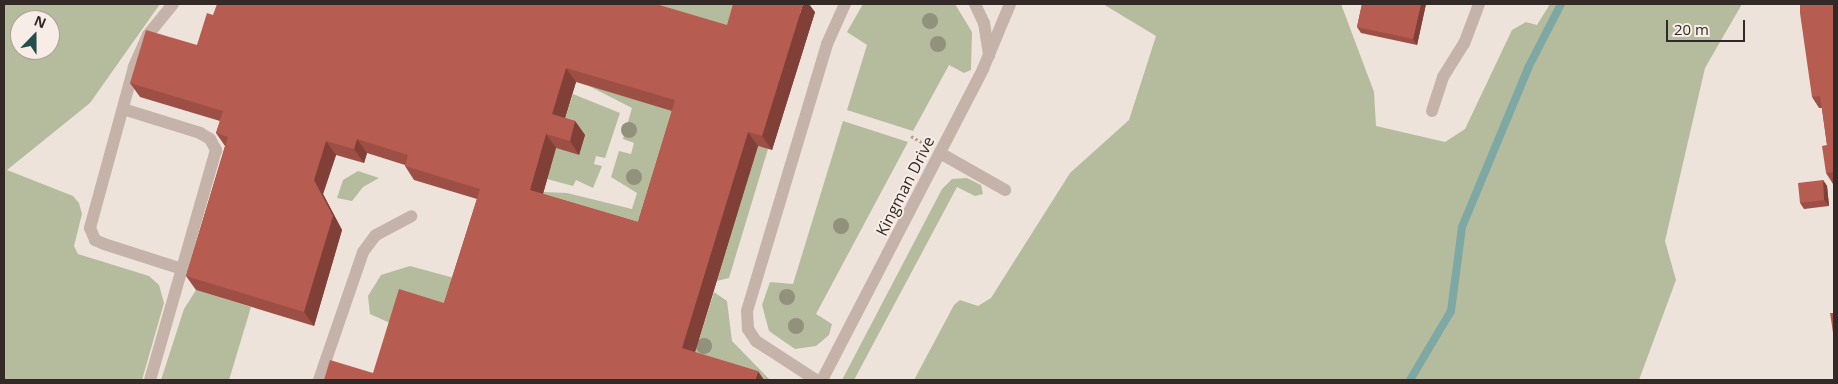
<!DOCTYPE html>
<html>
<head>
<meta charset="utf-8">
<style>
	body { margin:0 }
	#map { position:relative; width:1838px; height:384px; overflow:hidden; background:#eee3db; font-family:"Open Sans",sans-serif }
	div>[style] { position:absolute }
	.green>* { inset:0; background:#b5bb9d }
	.stream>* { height:8px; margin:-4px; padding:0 4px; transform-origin:4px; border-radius:4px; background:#7da8a4 }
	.path>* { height:3px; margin-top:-1.5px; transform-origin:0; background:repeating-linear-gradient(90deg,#b09c93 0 2.5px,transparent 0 5px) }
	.lane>* { height:12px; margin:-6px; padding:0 6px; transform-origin:6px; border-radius:6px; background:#c5b2a8 }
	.street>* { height:12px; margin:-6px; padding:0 6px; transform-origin:6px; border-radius:6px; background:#c5b2a8 }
	.trees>* { width:16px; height:16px; margin:-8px; border-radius:50%; background:#92917c }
	.wall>* { inset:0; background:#9d4f45 }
	.shaded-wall>* { inset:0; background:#804038 }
	.building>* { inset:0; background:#b75c50 }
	span { translate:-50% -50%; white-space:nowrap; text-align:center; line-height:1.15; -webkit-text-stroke:4px #f7ede6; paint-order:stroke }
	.street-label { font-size:16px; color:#332a27 }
	.frame { position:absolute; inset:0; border:5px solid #332a27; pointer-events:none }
	.north { position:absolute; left:10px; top:10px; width:50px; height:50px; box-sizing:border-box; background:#f7ede6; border:1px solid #a99f9a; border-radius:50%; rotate:22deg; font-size:14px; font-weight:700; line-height:20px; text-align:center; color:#332a27 }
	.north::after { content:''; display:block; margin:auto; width:18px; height:22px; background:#224f4c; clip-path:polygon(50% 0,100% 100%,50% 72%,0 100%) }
	.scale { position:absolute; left:1666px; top:20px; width:79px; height:22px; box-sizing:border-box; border:2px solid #332a27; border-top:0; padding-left:6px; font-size:15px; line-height:18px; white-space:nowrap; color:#332a27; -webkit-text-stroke:4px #f7ede6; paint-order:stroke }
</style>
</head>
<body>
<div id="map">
	<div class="green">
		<div style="clip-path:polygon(evenodd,4px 4px,160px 4px,90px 103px,7px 170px,73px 196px,79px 203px,82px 214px,74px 246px,78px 254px,149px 276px,159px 285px,164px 303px,142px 380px,4px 380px,4px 4px,20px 20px,50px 20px,50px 50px,20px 50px,20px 20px)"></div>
		<div style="clip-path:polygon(620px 4px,747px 4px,737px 39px)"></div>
		<div style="clip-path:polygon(863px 4px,955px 4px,972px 32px,971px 70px,964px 73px,949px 65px,913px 131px,847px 110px,867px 45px,847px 32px)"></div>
		<div style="clip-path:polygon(1103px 4px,1341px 4px,1374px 92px,1376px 126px,1445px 142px,1465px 129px,1512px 30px,1526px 22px,1537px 25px,1550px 4px,1742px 4px,1705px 68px,1665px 241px,1676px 280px,1639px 380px,914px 380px,954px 305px,960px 300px,978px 306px,991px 298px,1070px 173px,1129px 120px,1156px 36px)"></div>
		<div style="clip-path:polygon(587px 85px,684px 114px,648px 236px,540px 204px,543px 192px,567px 193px,632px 209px,637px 193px,611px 177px,619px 151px,631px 154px,634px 143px,623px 139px,632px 108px)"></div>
		<div style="clip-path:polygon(573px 94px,620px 113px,605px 158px,596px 156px,594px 164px,602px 166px,593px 188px,576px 180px,573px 186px,547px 179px,556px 148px,579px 155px,585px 135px,562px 128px)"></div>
		<div style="clip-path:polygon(843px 121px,908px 142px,816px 314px,832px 324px,829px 335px,816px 346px,795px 349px,769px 331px,762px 305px,770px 282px,793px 284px)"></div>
		<div style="clip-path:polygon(758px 146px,768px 149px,729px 278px,717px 281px)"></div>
		<div style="clip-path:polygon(358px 171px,379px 178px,363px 187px,352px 201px,337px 198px,343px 180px)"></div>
		<div style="clip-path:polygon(967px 178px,981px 185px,983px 194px,975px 196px,957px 187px,854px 380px,842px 380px,942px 189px,952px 179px)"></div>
		<div style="clip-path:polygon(410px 266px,465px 281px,454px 317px,401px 328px,370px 314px,368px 296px,381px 275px)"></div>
		<div style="clip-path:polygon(196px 290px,251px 307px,229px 380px,161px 380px,184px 309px)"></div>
		<div style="clip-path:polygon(714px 292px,727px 301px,732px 341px,770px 380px,751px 380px,692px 362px)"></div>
	</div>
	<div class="stream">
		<div style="left:1410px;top:380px;width:80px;rotate:-59.3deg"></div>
		<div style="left:1451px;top:311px;width:85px;rotate:-82.5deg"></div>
		<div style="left:1462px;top:227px;width:174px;rotate:-67.4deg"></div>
		<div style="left:1529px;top:66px;width:70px;rotate:-62.7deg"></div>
	</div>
	<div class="path">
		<div style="left:911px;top:136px;width:14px;rotate:30deg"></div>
	</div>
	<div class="lane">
		<div style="left:173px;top:4px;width:40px;rotate:129deg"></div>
		<div style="left:148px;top:35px;width:35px;rotate:114deg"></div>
		<div style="left:134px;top:67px;width:167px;rotate:105.3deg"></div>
		<div style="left:90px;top:228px;width:13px;rotate:67deg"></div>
		<div style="left:95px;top:240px;width:10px;rotate:24deg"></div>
		<div style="left:104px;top:244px;width:82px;rotate:17.8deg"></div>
		<div style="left:975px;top:4px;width:21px;rotate:65deg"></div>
		<div style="left:984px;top:23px;width:33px;rotate:81deg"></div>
		<div style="left:123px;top:109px;width:81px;rotate:17.3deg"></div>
		<div style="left:200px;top:133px;width:12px;rotate:31deg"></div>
		<div style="left:210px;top:139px;width:13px;rotate:61deg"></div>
		<div style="left:216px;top:150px;width:239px;rotate:106deg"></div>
		<div style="left:1432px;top:111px;width:36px;rotate:-72deg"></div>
		<div style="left:1443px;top:77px;width:39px;rotate:-58deg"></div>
		<div style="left:1464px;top:44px;width:43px;rotate:-69.4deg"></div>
		<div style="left:940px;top:153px;width:75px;rotate:29.6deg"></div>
		<div style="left:319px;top:380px;width:135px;rotate:-71deg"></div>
		<div style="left:363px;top:252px;width:21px;rotate:-53deg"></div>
		<div style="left:376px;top:235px;width:40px;rotate:-28deg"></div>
		<div style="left:816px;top:380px;width:72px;rotate:-147deg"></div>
		<div style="left:756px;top:341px;width:14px;rotate:-124deg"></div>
		<div style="left:748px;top:329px;width:18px;rotate:-93deg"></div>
		<div style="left:747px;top:311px;width:279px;rotate:-73.3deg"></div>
		<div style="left:827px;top:44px;width:44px;rotate:-65.8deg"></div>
	</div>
	<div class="street">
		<div style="left:822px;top:380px;width:350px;rotate:-62.6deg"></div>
		<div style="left:983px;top:69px;width:70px;rotate:-67.4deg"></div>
	</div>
	<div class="trees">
		<div style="left:930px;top:21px"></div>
		<div style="left:938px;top:44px"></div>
		<div style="left:629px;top:130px"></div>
		<div style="left:634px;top:177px"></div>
		<div style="left:841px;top:226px"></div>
		<div style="left:787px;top:297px"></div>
		<div style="left:796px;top:326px"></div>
		<div style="left:704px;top:346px"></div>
	</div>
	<div class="wall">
		<div style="clip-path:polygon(1362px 4px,1426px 4px,1417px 45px,1361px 33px,1357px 27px)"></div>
		<div style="clip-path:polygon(1834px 4px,1834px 184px,1833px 184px,1826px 173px,1827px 145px,1822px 108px,1819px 108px,1812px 97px)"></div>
		<div style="clip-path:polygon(evenodd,815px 12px,772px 150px,758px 146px,695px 352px,373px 373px,444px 303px,477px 199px,414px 180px,405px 166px,405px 165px,367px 153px,364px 163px,336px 155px,323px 194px,342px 230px,314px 326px,196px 290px,186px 276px,225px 146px,216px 133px,220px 121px,140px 97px,130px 83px,197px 45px,213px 15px,727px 25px,815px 12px,576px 82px,672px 111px,638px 222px,543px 194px,556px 148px,579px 155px,585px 135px,575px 121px,565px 118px,576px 82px)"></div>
		<div style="clip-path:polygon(1823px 180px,1827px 186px,1829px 206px,1804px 209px,1800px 203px)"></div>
	</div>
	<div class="shaded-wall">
		<div style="clip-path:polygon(803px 4px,809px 4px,815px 12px,772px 150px,762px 136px)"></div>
		<div style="clip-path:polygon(1421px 4px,1426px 4px,1417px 45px,1413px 39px)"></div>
		<div style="clip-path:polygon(566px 68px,576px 82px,562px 128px,552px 114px)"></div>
		<div style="clip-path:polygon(575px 121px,585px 135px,579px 155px,570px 141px)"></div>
		<div style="clip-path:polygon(748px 132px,758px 146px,692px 362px,682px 348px)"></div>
		<div style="clip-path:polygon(546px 134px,556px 148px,540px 204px,530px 190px)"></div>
		<div style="clip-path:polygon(357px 139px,367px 153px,364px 163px,354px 149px)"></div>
		<div style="clip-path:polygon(326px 141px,336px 155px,323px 194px,342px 230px,314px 326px,304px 312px,314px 180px)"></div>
		<div style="clip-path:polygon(1823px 180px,1827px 186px,1829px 206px,1824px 200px)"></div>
		<div style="clip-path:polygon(758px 371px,764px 380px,755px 380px)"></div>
	</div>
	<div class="building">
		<div style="clip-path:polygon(evenodd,217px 4px,656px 4px,727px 25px,733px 4px,803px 4px,762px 136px,748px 132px,682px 348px,758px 371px,755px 380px,324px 380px,330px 360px,373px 373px,399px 289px,444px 303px,480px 189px,405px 166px,408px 155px,357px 139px,354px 149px,326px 141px,314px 180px,333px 216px,304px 312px,186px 276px,228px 137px,216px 133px,223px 111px,130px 83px,146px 30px,197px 45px,207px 13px,213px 15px,217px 4px,566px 68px,675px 100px,638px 222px,530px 190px,546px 134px,570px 141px,575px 121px,552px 114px,566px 68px)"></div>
		<div style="clip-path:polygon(1362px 4px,1421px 4px,1413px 39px,1357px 27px)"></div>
		<div style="clip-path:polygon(1800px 4px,1834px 4px,1834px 172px,1826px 173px,1822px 146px,1827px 145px,1820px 96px,1812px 97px,1800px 13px)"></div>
		<div style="clip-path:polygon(1823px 180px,1824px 200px,1800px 203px,1798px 183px)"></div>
		<div style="clip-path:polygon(1830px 313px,1834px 313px,1834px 339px)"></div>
	</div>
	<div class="street-label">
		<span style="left:905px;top:186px;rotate:-63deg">Kingman Drive</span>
	</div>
	<div class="frame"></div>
	<div class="north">N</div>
	<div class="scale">20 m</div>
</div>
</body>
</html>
